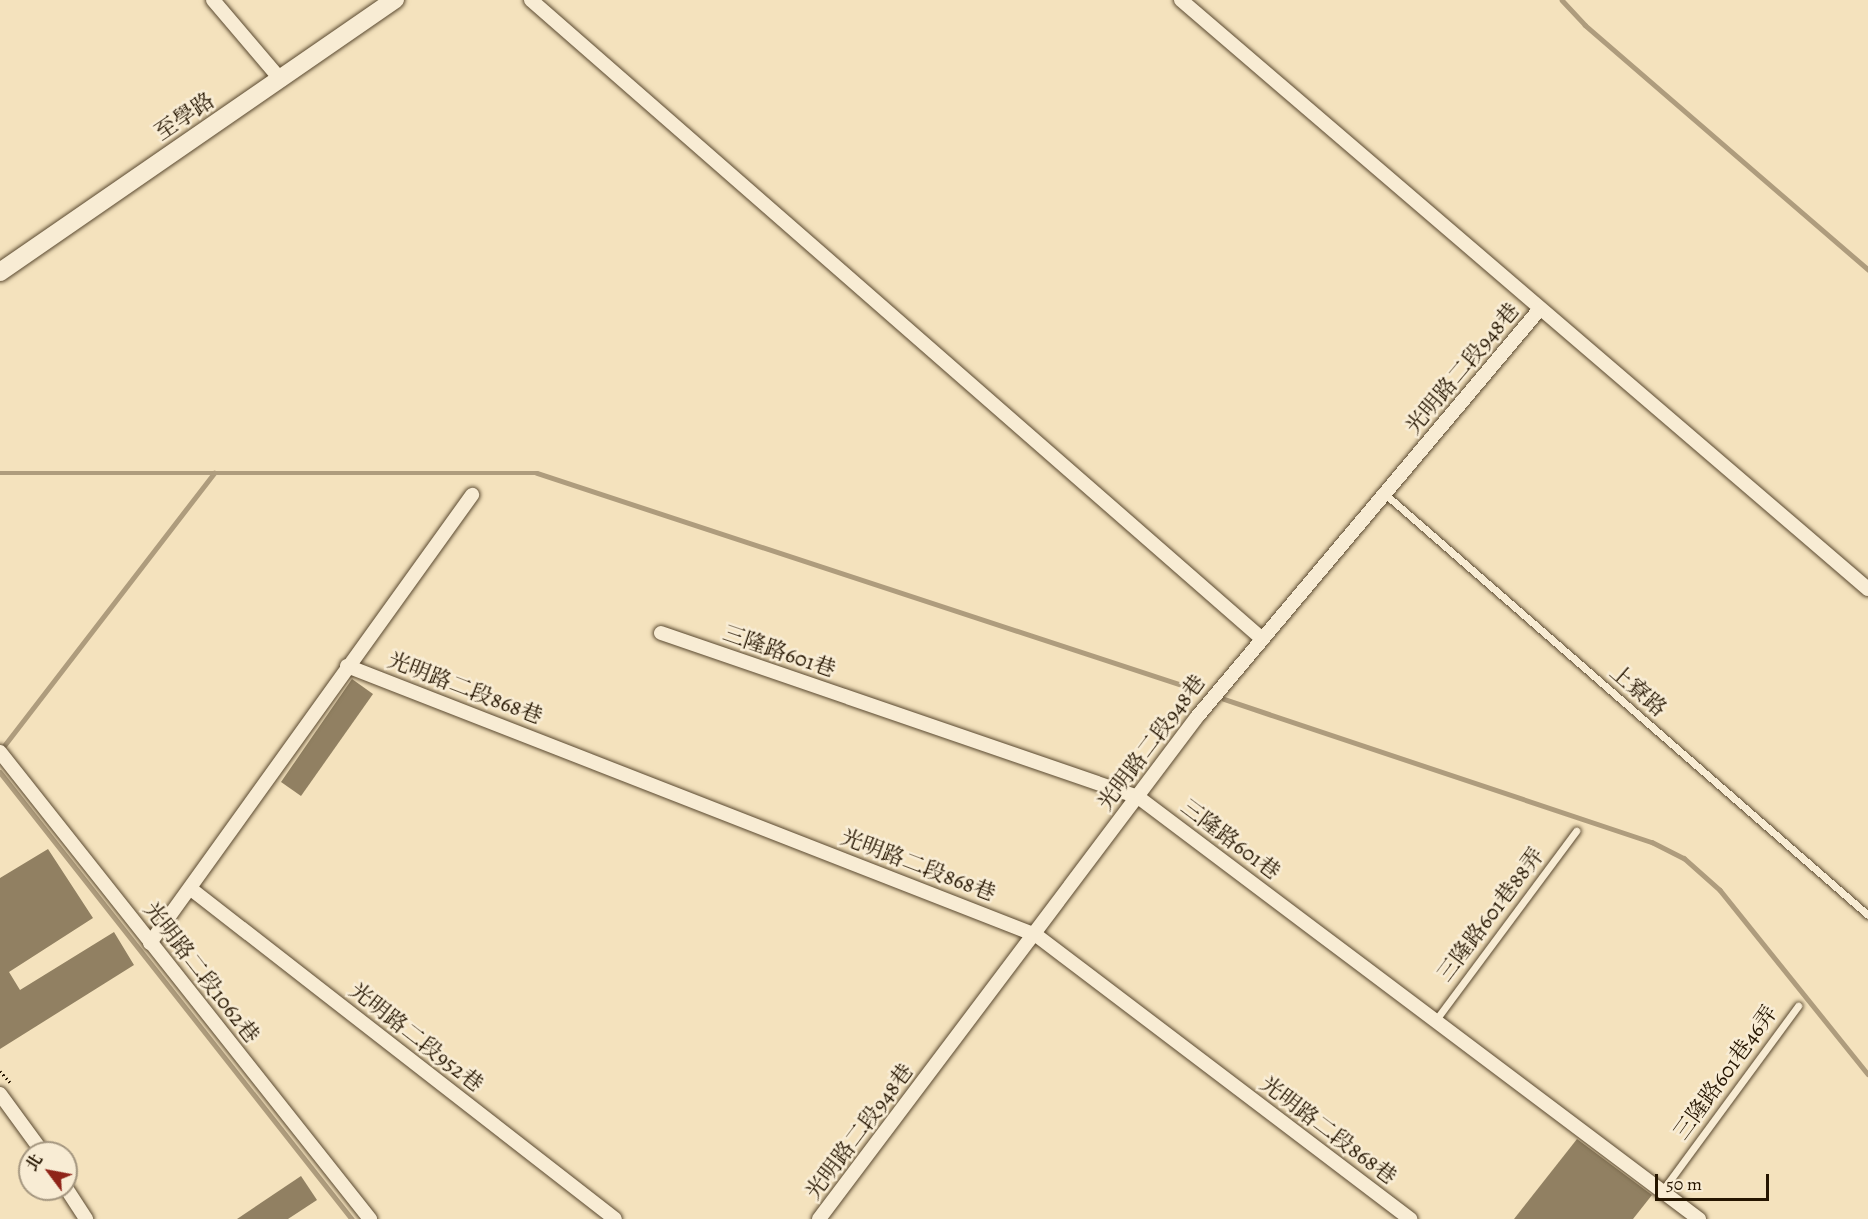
<!DOCTYPE html>
<html>
<head>
<meta charset="utf-8">
<style>
	body { margin:0 }
	#map { position:relative; width:1868px; height:1219px; overflow:hidden; background:#f4e2bd; font-family:Alegreya,"Noto Serif TC",serif }
	div>[style] { position:absolute }
	.stream>* { height:4.5px; margin:-2.25px; padding:0 2.25px; transform-origin:2.25px; border-radius:2.25px; background:#ae9c7d }
	.building>* { inset:0; background:#918062 }
	.path>* { height:3px; margin-top:-1.5px; transform-origin:0; background:repeating-linear-gradient(90deg,#251500 0 1.5px,transparent 0 4.5px) }
	.roads { filter:drop-shadow(0 0 2px #59482f) drop-shadow(0 0 2px #59482f) }
	.lane>* { height:7px; margin:-3.5px; padding:0 3.5px; transform-origin:3.5px; border-radius:3.5px; background:#f8ecd4 }
	.street>* { height:14px; margin:-7px; padding:0 7px; transform-origin:7px; border-radius:7px; background:#f8ecd4 }
	.secondary>* { height:18px; margin:-9px; padding:0 9px; transform-origin:9px; border-radius:9px; background:#f8ecd4 }
	span { translate:-50% -50%; white-space:nowrap; text-align:center; line-height:1.15; -webkit-text-stroke:5px #f8ecd4; paint-order:stroke }
	.street-label { font-size:22px; color:#251500 }
	.north { position:absolute; left:18px; top:1141px; width:60px; height:60px; box-sizing:border-box; background:#f8ecd4; border:2px solid #a4967f; border-radius:50%; rotate:302deg; font-size:16px; font-weight:700; line-height:24px; text-align:center; color:#251500 }
	.north::after { content:''; display:block; margin:auto; width:21px; height:27px; background:#8f2418; clip-path:polygon(50% 0,100% 100%,50% 72%,0 100%) }
	.scale { position:absolute; left:1655px; top:1174px; width:114px; height:27px; box-sizing:border-box; border:3px solid #251500; border-top:0; padding-left:8px; font-size:18px; line-height:21px; white-space:nowrap; color:#251500; -webkit-text-stroke:4px #f8ecd4; paint-order:stroke }
</style>
</head>
<body>
<div id="map">
	<div class="stream">
		<div style="left:1562px;top:0;width:34px;rotate:47deg"></div>
		<div style="left:1585px;top:25px;width:374px;rotate:40.8deg"></div>
		<div style="left:0;top:473px;width:537px"></div>
		<div style="left:537px;top:473px;width:695px;rotate:18.2deg"></div>
		<div style="left:1224px;top:699px;width:451px;rotate:18.5deg"></div>
		<div style="left:1652px;top:842px;width:36px;rotate:27deg"></div>
		<div style="left:1684px;top:858px;width:48px;rotate:41.6deg"></div>
		<div style="left:1720px;top:890px;width:236px;rotate:51.2deg"></div>
		<div style="left:0;top:751px;width:351px;rotate:-52.4deg"></div>
		<div style="left:0;top:772px;width:569px;rotate:51.78deg"></div>
	</div>
	<div class="building">
		<div style="clip-path:polygon(352px 679px,373px 694px,301px 796px,281px 782px)"></div>
		<div style="clip-path:polygon(48px 849px,93px 918px,9px 972px,20px 990px,114px 932px,134px 965px,0 1049px,0 878px)"></div>
		<div style="clip-path:polygon(1577px 1139px,1652px 1195px,1633px 1219px,1514px 1219px)"></div>
		<div style="clip-path:polygon(301px 1176px,317px 1200px,288px 1219px,237px 1219px)"></div>
	</div>
	<div class="path">
		<div style="left:0;top:1071px;width:15px;rotate:48deg"></div>
		<div style="left:66px;top:1165px;width:12px;rotate:59deg"></div>
	</div>
	<div class="roads">
		<div class="lane">
			<div style="left:1385px;top:494px;width:641px;rotate:41.08deg"></div>
			<div style="left:1435px;top:1021px;width:237px;rotate:-53.4deg"></div>
			<div style="left:1662px;top:1191px;width:230px;rotate:-53.7deg"></div>
		</div>
		<div class="street">
			<div style="left:213px;top:0;width:105px;rotate:49.6deg"></div>
			<div style="left:531px;top:0;width:970px;rotate:41.15deg"></div>
			<div style="left:1181px;top:0;width:905px;rotate:40.61deg"></div>
			<div style="left:661px;top:633px;width:504px;rotate:18.97deg"></div>
			<div style="left:1138px;top:797px;width:702px;rotate:36.95deg"></div>
			<div style="left:347px;top:666px;width:740px;rotate:21.33deg"></div>
			<div style="left:1036px;top:935px;width:470px;rotate:37.2deg"></div>
			<div style="left:0;top:752px;width:596px;rotate:51.61deg"></div>
			<div style="left:191px;top:889px;width:537px;rotate:37.89deg"></div>
			<div style="left:150px;top:943px;width:552px;rotate:-54.29deg"></div>
			<div style="left:0;top:1094px;width:73px;rotate:53.9deg"></div>
			<div style="left:66px;top:1188px;width:37px;rotate:57deg"></div>
			<div style="left:819px;top:1219px;width:628px;rotate:-53.02deg"></div>
			<div style="left:1197px;top:717px;width:532px;rotate:-49.96deg"></div>
		</div>
		<div class="secondary">
			<div style="left:0;top:272px;width:480px;rotate:-34.6deg"></div>
		</div>
	</div>
	<div class="street-label">
		<span style="left:185px;top:117px;rotate:-34deg">至學路</span>
		<span style="left:1463px;top:369px;rotate:-50deg">光明路二段948巷</span>
		<span style="left:779px;top:652px;rotate:19deg">三隆路601巷</span>
		<span style="left:465px;top:689px;rotate:21deg">光明路二段868巷</span>
		<span style="left:1638px;top:691px;rotate:41deg">上寮路</span>
		<span style="left:1152px;top:743px;rotate:-53deg">光明路二段948巷</span>
		<span style="left:1230px;top:840px;rotate:37deg">三隆路601巷</span>
		<span style="left:918px;top:866px;rotate:21deg">光明路二段868巷</span>
		<span style="left:1491px;top:915px;rotate:-53deg">三隆路601巷88弄</span>
		<span style="left:201px;top:973px;rotate:52deg">光明路二段1062巷</span>
		<span style="left:416px;top:1038px;rotate:38deg">光明路二段952巷</span>
		<span style="left:1726px;top:1073px;rotate:-54deg">三隆路601巷46弄</span>
		<span style="left:1328px;top:1131px;rotate:37deg">光明路二段868巷</span>
		<span style="left:860px;top:1132px;rotate:-53deg">光明路二段948巷</span>
	</div>
	<div class="north">北</div>
	<div class="scale">50 m</div>
</div>
</body>
</html>
